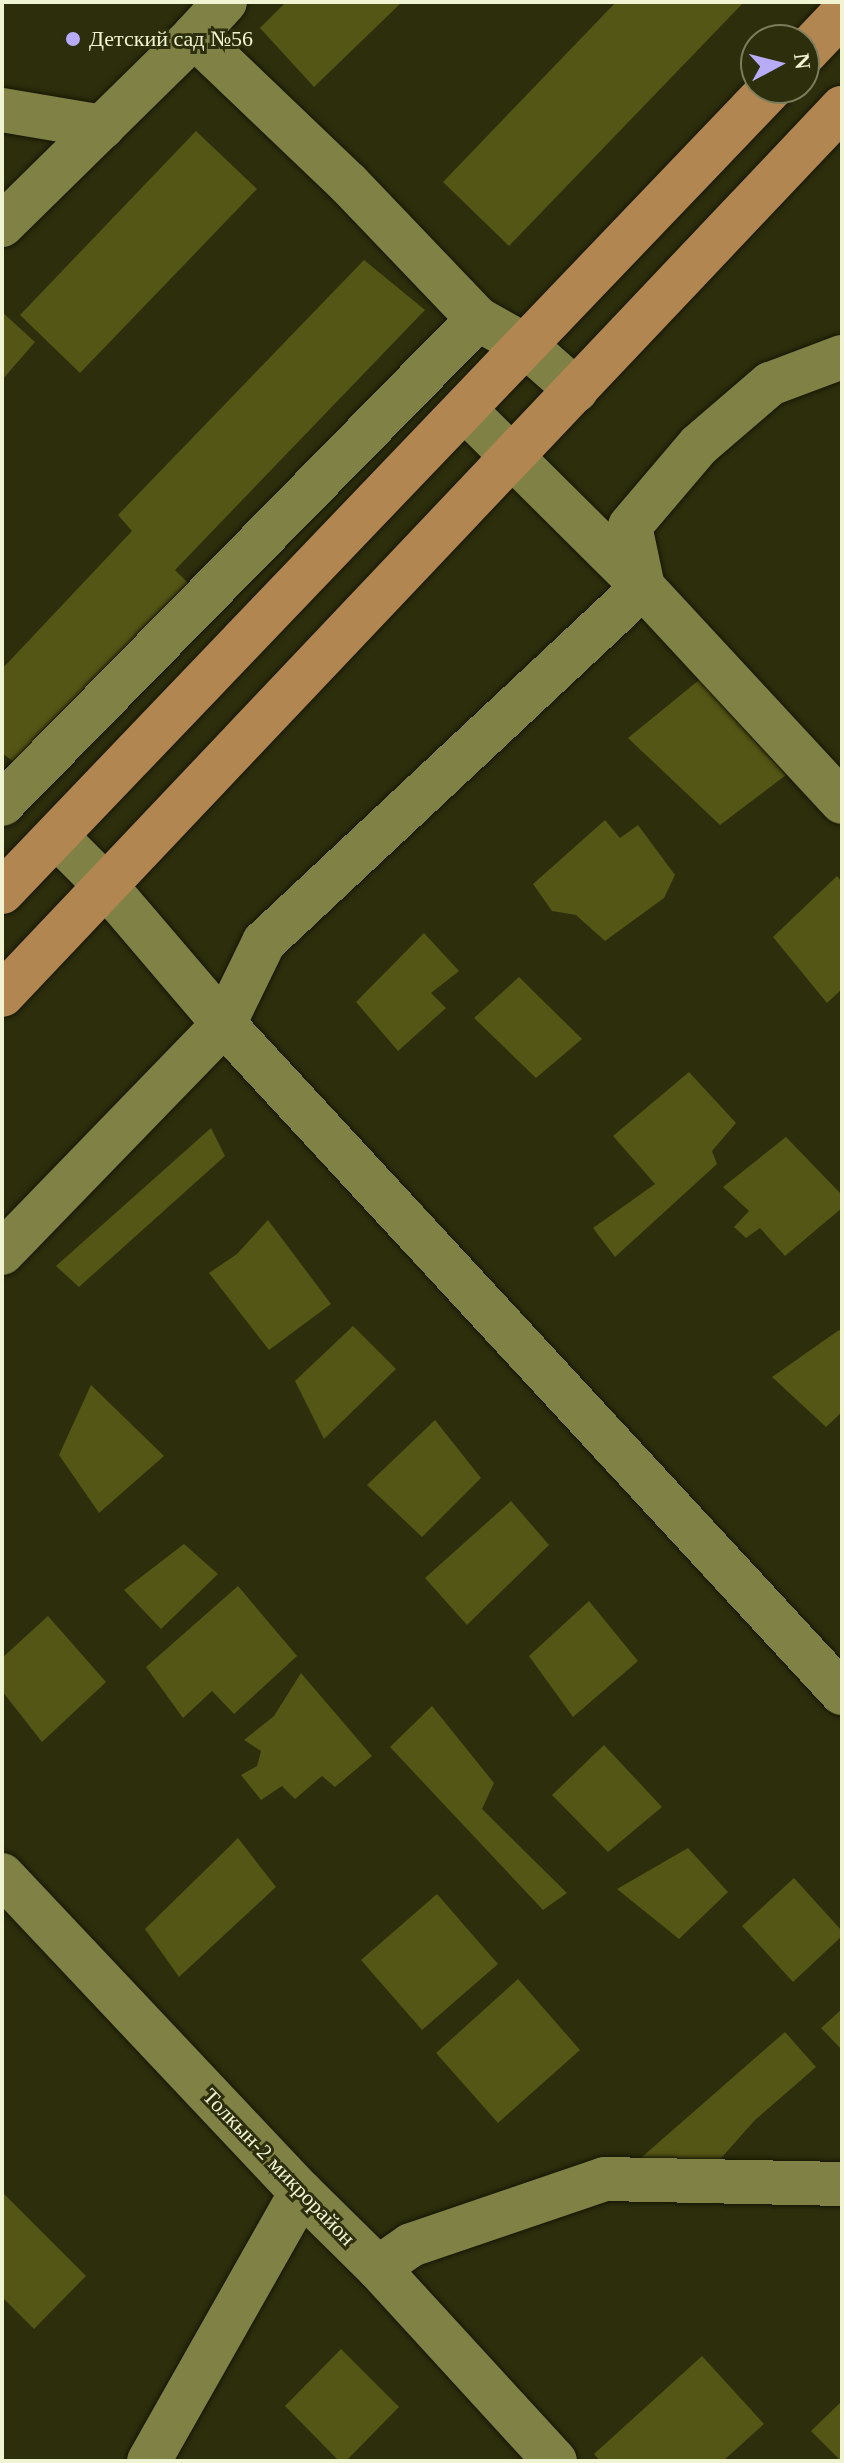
<!DOCTYPE html>
<html>
<head>
<meta charset="utf-8">
<style>
	body { margin:0 }
	#map { position:relative; width:844px; height:2463px; overflow:hidden; background:#2c2e0c; font-family:Georgia,serif }
	div>[style] { position:absolute }
	.building>* { inset:0; background:#545615 }
	.roads { filter:drop-shadow(0 0 2px #151600) drop-shadow(0 0 2px #151600) }
	.minor>* { height:44px; margin:-22px; padding:0 22px; transform-origin:22px; border-radius:22px; background:#7f8244 }
	.major>* { height:44px; margin:-22px; padding:0 22px; transform-origin:22px; border-radius:22px; background:#b18651 }
	.dots>* { width:22px; height:22px; translate:-50% -50%; box-sizing:border-box; border:4px solid #2c2e0c; border-radius:50% }
	span { translate:-50% -50%; white-space:nowrap; text-align:center; line-height:1.15; -webkit-text-stroke:6px #2c2e0c; paint-order:stroke }
	.poi-label { font-size:22px; color:#f1f4d3 }
	.left { translate:0 -50%; text-align:left }
	.street-label { font-size:22px; color:#f1f4d3 }
	.frame { position:absolute; inset:0; border:4px solid #f1f4d3; pointer-events:none }
	.north { position:absolute; left:740px; top:24px; width:80px; height:80px; box-sizing:border-box; background:#2c2e0c; border:2px solid #7b7d5c; border-radius:50%; rotate:83deg; font-size:22px; font-weight:700; line-height:32px; text-align:center; color:#f1f4d3 }
	.north::after { content:''; display:block; margin:auto; width:28px; height:36px; background:#b8abf7; clip-path:polygon(50% 0,100% 100%,50% 72%,0 100%) }
</style>
</head>
<body>
<div id="map">
	<div class="building">
		<div style="clip-path:polygon(286px 2px,402px 2px,314px 87px,260px 28px)"></div>
		<div style="clip-path:polygon(616px 2px,744px 2px,509px 246px,443px 182px)"></div>
		<div style="clip-path:polygon(196px 131px,257px 189px,80px 373px,20px 315px)"></div>
		<div style="clip-path:polygon(364px 260px,425px 310px,175px 570px,190px 585px,15px 763px,2px 753px,2px 669px,132px 531px,118px 515px)"></div>
		<div style="clip-path:polygon(2px 312px,35px 342px,2px 380px)"></div>
		<div style="clip-path:polygon(699px 680px,786px 775px,720px 825px,628px 738px)"></div>
		<div style="clip-path:polygon(605px 820px,620px 838px,638px 825px,675px 875px,664px 898px,605px 941px,576px 915px,552px 911px,533px 884px)"></div>
		<div style="clip-path:polygon(837px 876px,842px 882px,842px 989px,827px 1003px,773px 937px)"></div>
		<div style="clip-path:polygon(424px 933px,459px 971px,431px 993px,446px 1008px,398px 1051px,356px 1002px)"></div>
		<div style="clip-path:polygon(519px 977px,582px 1039px,536px 1078px,474px 1018px)"></div>
		<div style="clip-path:polygon(689px 1072px,736px 1123px,712px 1151px,717px 1164px,615px 1257px,593px 1228px,655px 1184px,613px 1136px)"></div>
		<div style="clip-path:polygon(211px 1128px,225px 1156px,79px 1287px,56px 1266px)"></div>
		<div style="clip-path:polygon(786px 1137px,842px 1195px,842px 1208px,785px 1256px,760px 1228px,746px 1238px,734px 1227px,749px 1211px,723px 1187px)"></div>
		<div style="clip-path:polygon(268px 1220px,331px 1304px,269px 1350px,209px 1273px,237px 1254px)"></div>
		<div style="clip-path:polygon(353px 1326px,396px 1369px,324px 1439px,295px 1381px)"></div>
		<div style="clip-path:polygon(839px 1330px,842px 1332px,842px 1412px,826px 1427px,772px 1377px)"></div>
		<div style="clip-path:polygon(91px 1385px,164px 1456px,99px 1513px,59px 1455px)"></div>
		<div style="clip-path:polygon(435px 1420px,481px 1478px,422px 1537px,367px 1485px)"></div>
		<div style="clip-path:polygon(511px 1501px,549px 1545px,467px 1625px,425px 1578px)"></div>
		<div style="clip-path:polygon(184px 1544px,218px 1574px,161px 1629px,124px 1590px)"></div>
		<div style="clip-path:polygon(238px 1586px,297px 1656px,234px 1714px,212px 1691px,183px 1718px,146px 1667px)"></div>
		<div style="clip-path:polygon(589px 1601px,638px 1661px,573px 1717px,529px 1656px)"></div>
		<div style="clip-path:polygon(48px 1616px,106px 1682px,42px 1742px,2px 1691px,2px 1658px)"></div>
		<div style="clip-path:polygon(301px 1673px,372px 1756px,335px 1787px,322px 1776px,295px 1799px,282px 1786px,261px 1800px,241px 1775px,257px 1766px,261px 1751px,244px 1740px,274px 1716px)"></div>
		<div style="clip-path:polygon(432px 1706px,494px 1783px,482px 1809px,567px 1893px,543px 1910px,390px 1747px)"></div>
		<div style="clip-path:polygon(604px 1745px,662px 1807px,608px 1852px,552px 1795px)"></div>
		<div style="clip-path:polygon(238px 1838px,276px 1887px,179px 1977px,145px 1929px)"></div>
		<div style="clip-path:polygon(688px 1848px,728px 1892px,679px 1939px,617px 1889px)"></div>
		<div style="clip-path:polygon(794px 1878px,842px 1931px,842px 1936px,793px 1982px,742px 1926px)"></div>
		<div style="clip-path:polygon(437px 1894px,498px 1964px,422px 2030px,361px 1960px)"></div>
		<div style="clip-path:polygon(518px 1979px,580px 2050px,498px 2123px,436px 2053px)"></div>
		<div style="clip-path:polygon(842px 2009px,842px 2050px,821px 2028px)"></div>
		<div style="clip-path:polygon(785px 2032px,816px 2067px,755px 2120px,715px 2165px,634px 2164px)"></div>
		<div style="clip-path:polygon(2px 2192px,86px 2276px,34px 2329px,2px 2297px)"></div>
		<div style="clip-path:polygon(341px 2349px,399px 2407px,346px 2461px,339px 2461px,285px 2406px)"></div>
		<div style="clip-path:polygon(702px 2356px,764px 2424px,723px 2461px,600px 2461px,594px 2454px)"></div>
		<div style="clip-path:polygon(842px 2401px,842px 2461px,841px 2461px,811px 2431px)"></div>
	</div>
	<div class="roads">
		<div class="minor">
			<div style="left:225px;top:2px;width:46px;rotate:132.4deg"></div>
			<div style="left:194px;top:36px;width:213px;rotate:43.7deg"></div>
			<div style="left:348px;top:183px;width:188px;rotate:46.3deg"></div>
			<div style="left:478px;top:319px;width:55px;rotate:29.4deg"></div>
			<div style="left:526px;top:346px;width:67px;rotate:41.3deg"></div>
			<div style="left:2px;top:110px;width:102px;rotate:9.6deg"></div>
			<div style="left:2px;top:225px;width:269px;rotate:-44.5deg"></div>
			<div style="left:466px;top:411px;width:250px;rotate:44.8deg"></div>
			<div style="left:643px;top:587px;width:293px;rotate:47.2deg"></div>
			<div style="left:2px;top:804px;width:680px;rotate:-45.54deg"></div>
			<div style="left:56px;top:836px;width:71px;rotate:45deg"></div>
			<div style="left:106px;top:886px;width:182px;rotate:49.5deg"></div>
			<div style="left:224px;top:1024px;width:911px;rotate:47.27deg"></div>
			<div style="left:2px;top:1253px;width:319px;rotate:-45.9deg"></div>
			<div style="left:224px;top:1024px;width:91px;rotate:-64deg"></div>
			<div style="left:264px;top:942px;width:519px;rotate:-43.13deg"></div>
			<div style="left:643px;top:587px;width:62px;rotate:-102deg"></div>
			<div style="left:630px;top:526px;width:106px;rotate:-49.6deg"></div>
			<div style="left:699px;top:445px;width:94px;rotate:-40.7deg"></div>
			<div style="left:770px;top:384px;width:77px;rotate:-20.6deg"></div>
			<div style="left:2px;top:1875px;width:436px;rotate:46.7deg"></div>
			<div style="left:301px;top:2192px;width:108px;rotate:44.6deg"></div>
			<div style="left:378px;top:2268px;width:262px;rotate:47.5deg"></div>
			<div style="left:378px;top:2268px;width:40px;rotate:-34.9deg"></div>
			<div style="left:411px;top:2245px;width:205px;rotate:-18.8deg"></div>
			<div style="left:605px;top:2179px;width:237px;rotate:1.2deg"></div>
			<div style="left:149px;top:2461px;width:309px;rotate:-60.5deg"></div>
		</div>
		<div class="major">
			<div style="left:804px;top:54px;width:55px;rotate:-46.5deg"></div>
			<div style="left:2px;top:892px;width:1113px;rotate:-46.27deg"></div>
			<div style="left:2px;top:995px;width:1222px;rotate:-46.56deg"></div>
		</div>
	</div>
	<div class="dots">
		<div style="left:73px;top:39px;background:#b8abf7"></div>
	</div>
	<div class="poi-label">
		<span class="left" style="left:89px;top:39px">Детский сад №56</span>
	</div>
	<div class="street-label">
		<span style="left:279px;top:2167px;rotate:46deg">Толкын-2 микрорайон</span>
	</div>
	<div class="frame"></div>
	<div class="north">N</div>
</div>
</body>
</html>
